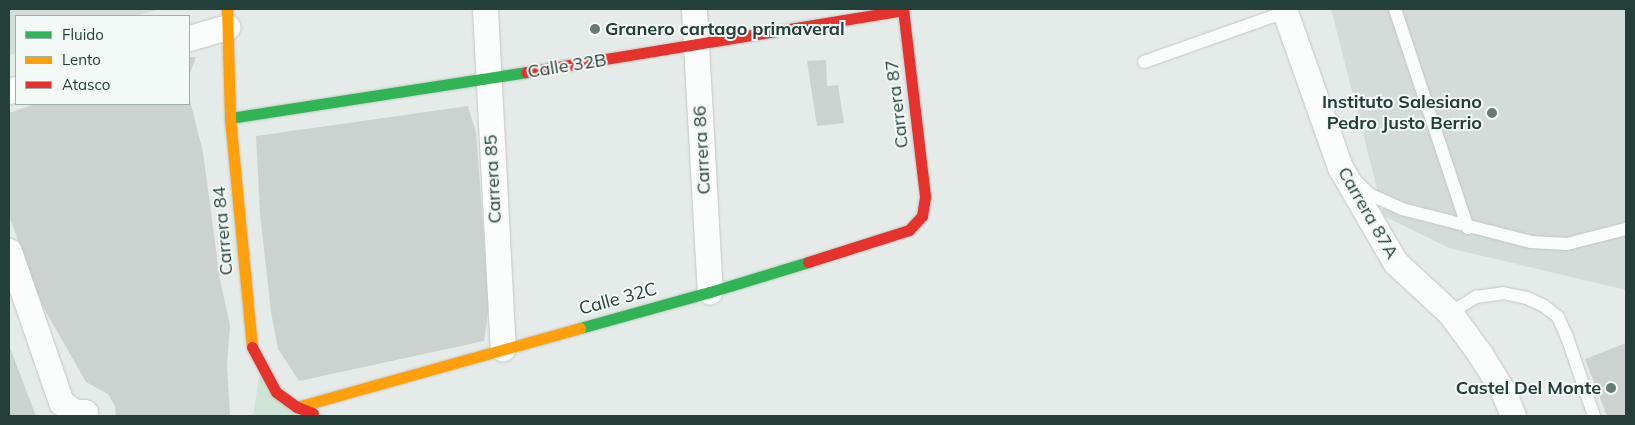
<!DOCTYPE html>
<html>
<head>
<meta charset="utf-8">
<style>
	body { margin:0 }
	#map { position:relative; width:1635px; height:425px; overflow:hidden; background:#e5ebe8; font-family:Mulish,sans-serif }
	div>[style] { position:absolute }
	.built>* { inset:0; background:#d3dcd8 }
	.green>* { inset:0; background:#cee4d6 }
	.building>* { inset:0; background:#ccd2d0 }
	.roads { filter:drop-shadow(0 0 1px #c2c8c5) drop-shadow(0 0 1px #c2c8c5) }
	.lane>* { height:12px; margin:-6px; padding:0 6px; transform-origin:6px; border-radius:6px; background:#fbfcfc }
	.street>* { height:25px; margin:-12.5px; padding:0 12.5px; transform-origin:12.5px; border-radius:12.5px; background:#fbfcfc }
	.fast>* { height:11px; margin:-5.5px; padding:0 5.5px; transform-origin:5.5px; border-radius:5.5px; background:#30b455 }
	.slow>* { height:11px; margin:-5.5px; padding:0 5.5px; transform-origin:5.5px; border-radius:5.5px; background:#ff9f0a }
	.jam>* { height:11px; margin:-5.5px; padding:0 5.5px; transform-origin:5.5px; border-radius:5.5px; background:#e5322d }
	.dots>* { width:14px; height:14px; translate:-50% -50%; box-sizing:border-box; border:2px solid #f3f9f7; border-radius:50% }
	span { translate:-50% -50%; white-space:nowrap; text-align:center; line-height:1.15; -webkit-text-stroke:4px #f3f9f7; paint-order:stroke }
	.poi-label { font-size:18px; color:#223f39; font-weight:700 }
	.left { translate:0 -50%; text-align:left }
	.right { translate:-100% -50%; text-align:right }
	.street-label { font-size:18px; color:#223f39 }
	.frame { position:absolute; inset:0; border:10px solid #223f39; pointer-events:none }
	.legend { position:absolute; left:15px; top:15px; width:175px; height:90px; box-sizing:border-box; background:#f3f9f7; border:1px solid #9fafab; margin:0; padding:6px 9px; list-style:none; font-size:15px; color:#223f39 }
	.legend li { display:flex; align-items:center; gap:10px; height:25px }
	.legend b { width:25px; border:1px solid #9fafab }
</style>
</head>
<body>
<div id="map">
	<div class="built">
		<div style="clip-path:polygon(9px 9px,160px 9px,136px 16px,16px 16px,16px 53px,9px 55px)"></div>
		<div style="clip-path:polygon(1331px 9px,1626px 9px,1626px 290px,1449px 248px,1384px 216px)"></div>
	</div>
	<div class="green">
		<div style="clip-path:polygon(261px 364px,276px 392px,327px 416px,253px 416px)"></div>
	</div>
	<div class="building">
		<div style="clip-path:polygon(189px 57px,196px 57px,189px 76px)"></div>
		<div style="clip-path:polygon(826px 60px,827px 86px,838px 85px,844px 123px,817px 126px,807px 61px)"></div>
		<div style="clip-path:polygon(189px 97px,203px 152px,220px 280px,230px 325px,227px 365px,230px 416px,116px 416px,115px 406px,108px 394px,86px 382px,42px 305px,9px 216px,9px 113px,35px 104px,189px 104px)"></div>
		<div style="clip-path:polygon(468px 106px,476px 133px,489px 306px,484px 341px,299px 381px,278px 349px,271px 312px,260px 214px,256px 136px)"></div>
		<div style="clip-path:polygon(1626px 343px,1626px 416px,1607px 416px,1585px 359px)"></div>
		<div style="clip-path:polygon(9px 345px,29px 398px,36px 416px,9px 416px)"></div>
	</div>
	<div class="roads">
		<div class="lane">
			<div style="left:1395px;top:9px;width:231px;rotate:71.6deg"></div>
			<div style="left:1144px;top:62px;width:150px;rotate:-19.5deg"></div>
			<div style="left:1358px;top:183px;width:18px;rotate:43deg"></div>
			<div style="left:1371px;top:195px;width:34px;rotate:24deg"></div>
			<div style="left:1402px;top:209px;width:133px;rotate:14.3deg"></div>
			<div style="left:1531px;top:242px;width:36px;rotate:3deg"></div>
			<div style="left:1567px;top:244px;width:61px;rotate:-14.3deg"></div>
			<div style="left:1450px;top:313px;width:31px;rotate:-32deg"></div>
			<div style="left:1476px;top:297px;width:27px;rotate:-8deg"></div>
			<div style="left:1503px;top:293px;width:25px;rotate:12deg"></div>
			<div style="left:1527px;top:298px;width:19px;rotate:25deg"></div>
			<div style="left:1544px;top:306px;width:18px;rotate:38deg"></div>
			<div style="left:1558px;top:317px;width:22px;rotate:66deg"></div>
			<div style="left:1567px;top:337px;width:83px;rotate:71.1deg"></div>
		</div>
		<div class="street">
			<div style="left:485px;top:9px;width:340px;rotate:87deg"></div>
			<div style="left:694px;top:9px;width:283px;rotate:86.8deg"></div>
			<div style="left:1284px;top:9px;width:168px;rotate:70.5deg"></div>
			<div style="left:1340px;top:167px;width:110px;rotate:59.9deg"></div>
			<div style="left:1395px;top:262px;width:75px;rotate:42.8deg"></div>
			<div style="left:1450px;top:313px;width:51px;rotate:53.8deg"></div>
			<div style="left:1480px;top:354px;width:44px;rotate:58.1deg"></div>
			<div style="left:1503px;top:391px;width:27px;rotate:68deg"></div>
			<div style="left:189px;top:38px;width:40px;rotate:-16deg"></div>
			<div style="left:9px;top:91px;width:7px;rotate:-16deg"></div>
			<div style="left:9px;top:251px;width:160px;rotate:71deg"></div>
			<div style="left:61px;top:402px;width:17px;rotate:36deg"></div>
			<div style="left:75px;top:412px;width:10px"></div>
		</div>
		<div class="fast">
			<div style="left:230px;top:118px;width:300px;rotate:-8.8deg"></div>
			<div style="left:580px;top:328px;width:135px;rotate:-15.5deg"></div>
			<div style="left:710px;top:292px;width:102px;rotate:-17deg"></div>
		</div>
		<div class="slow">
			<div style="left:227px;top:9px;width:109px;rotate:88.4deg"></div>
			<div style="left:230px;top:118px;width:230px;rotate:84.5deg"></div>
			<div style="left:297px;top:407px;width:294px;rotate:-15.6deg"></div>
		</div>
		<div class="jam">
			<div style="left:526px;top:72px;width:382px;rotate:-9.3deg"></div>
			<div style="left:808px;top:262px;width:106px;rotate:-17.6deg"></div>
			<div style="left:909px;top:230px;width:19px;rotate:-47deg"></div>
			<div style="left:922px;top:216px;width:20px;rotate:-81deg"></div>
			<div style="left:925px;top:196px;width:188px;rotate:-96.7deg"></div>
			<div style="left:252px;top:347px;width:51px;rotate:61.9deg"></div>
			<div style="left:276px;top:392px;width:26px;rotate:36deg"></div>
			<div style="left:297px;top:407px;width:17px;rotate:21deg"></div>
		</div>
	</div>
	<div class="dots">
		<div style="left:595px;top:29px;background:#667b76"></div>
		<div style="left:1492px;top:113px;background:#667b76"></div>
		<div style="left:1611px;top:388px;background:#667b76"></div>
	</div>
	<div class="poi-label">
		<span class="left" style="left:605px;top:29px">Granero cartago primaveral</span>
		<span class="right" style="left:1482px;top:113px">Instituto Salesiano<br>Pedro Justo Berrio</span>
		<span class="right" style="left:1601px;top:388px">Castel Del Monte</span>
	</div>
	<div class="street-label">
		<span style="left:567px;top:66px;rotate:-9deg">Calle 32B</span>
		<span style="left:897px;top:104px;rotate:-97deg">Carrera 87</span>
		<span style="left:702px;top:150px;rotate:-93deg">Carrera 86</span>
		<span style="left:493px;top:179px;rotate:-93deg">Carrera 85</span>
		<span style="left:1368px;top:213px;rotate:60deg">Carrera 87A</span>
		<span style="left:223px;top:231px;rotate:-95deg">Carrera 84</span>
		<span style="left:618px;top:299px;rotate:-15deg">Calle 32C</span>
	</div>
	<div class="frame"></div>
	<ul class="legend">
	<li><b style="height:6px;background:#30b455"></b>Fluido</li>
	<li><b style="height:6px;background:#ff9f0a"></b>Lento</li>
	<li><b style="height:6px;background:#e5322d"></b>Atasco</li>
	</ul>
</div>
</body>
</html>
